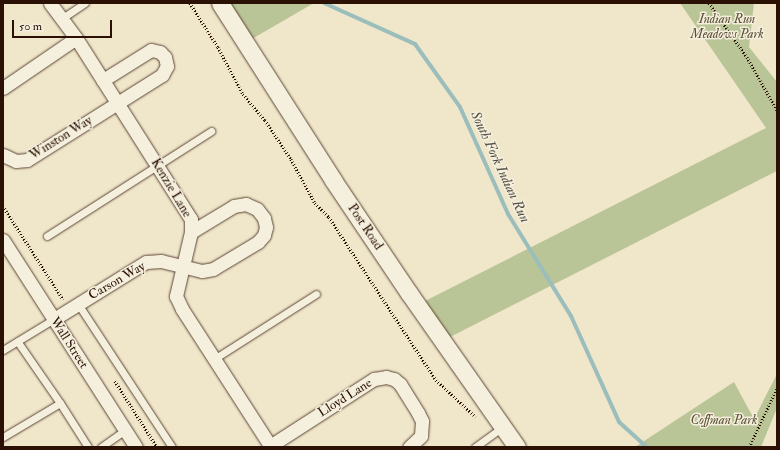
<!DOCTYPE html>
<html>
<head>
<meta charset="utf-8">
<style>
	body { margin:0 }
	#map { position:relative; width:780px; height:450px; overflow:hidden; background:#f0e6ca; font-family:"IM FELL Double Pica",serif }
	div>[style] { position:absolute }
	.green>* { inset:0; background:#bac597 }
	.stream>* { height:4px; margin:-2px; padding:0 2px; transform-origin:2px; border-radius:2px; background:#9bbebc }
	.path>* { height:2.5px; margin-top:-1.25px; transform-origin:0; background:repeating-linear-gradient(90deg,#2a1104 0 1px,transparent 0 3px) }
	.roads { filter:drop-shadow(0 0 1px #5c4636) drop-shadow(0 0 1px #5c4636) }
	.service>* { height:7px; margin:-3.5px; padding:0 3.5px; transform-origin:3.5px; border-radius:3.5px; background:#f5efdd }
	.minor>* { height:13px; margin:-6.5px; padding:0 6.5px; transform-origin:6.5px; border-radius:6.5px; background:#f5efdd }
	.tertiary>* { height:17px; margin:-8.5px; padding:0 8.5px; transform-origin:8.5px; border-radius:8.5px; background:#f5efdd }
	span { translate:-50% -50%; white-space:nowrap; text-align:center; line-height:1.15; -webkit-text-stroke:3px #f5efdd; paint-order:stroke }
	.park-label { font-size:13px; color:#5c5037; font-style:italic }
	.street-label { font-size:13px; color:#2a1104 }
	.water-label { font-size:14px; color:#524e44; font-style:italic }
	.frame { position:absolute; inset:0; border:4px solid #2a1104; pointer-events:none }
	.scale { position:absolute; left:12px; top:20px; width:100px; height:18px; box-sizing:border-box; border:2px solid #2a1104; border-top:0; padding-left:5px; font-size:12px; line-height:14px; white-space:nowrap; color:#2a1104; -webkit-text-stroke:3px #f5efdd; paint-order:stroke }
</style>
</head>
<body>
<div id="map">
	<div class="green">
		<div style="clip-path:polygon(220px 3px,314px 3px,245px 43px)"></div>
		<div style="clip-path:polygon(680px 3px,754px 3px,749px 47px,777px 82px,777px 171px,450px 337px,425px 301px,766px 128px)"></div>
		<div style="clip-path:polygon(777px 374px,777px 408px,761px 447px,635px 447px,734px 382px,754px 419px)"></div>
	</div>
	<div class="stream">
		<div style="left:324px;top:3px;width:100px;rotate:24.3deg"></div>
		<div style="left:415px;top:44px;width:77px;rotate:54.5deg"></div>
		<div style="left:460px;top:107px;width:117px;rotate:65.8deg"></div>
		<div style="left:508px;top:214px;width:120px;rotate:58.3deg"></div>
		<div style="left:571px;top:316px;width:116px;rotate:65.6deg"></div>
		<div style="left:619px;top:422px;width:38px;rotate:42deg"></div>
	</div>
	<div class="path">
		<div style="left:190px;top:3px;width:52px;rotate:57.5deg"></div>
		<div style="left:218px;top:47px;width:53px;rotate:62deg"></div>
		<div style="left:243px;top:94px;width:34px;rotate:50deg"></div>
		<div style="left:265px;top:120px;width:47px;rotate:56.3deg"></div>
		<div style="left:291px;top:159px;width:50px;rotate:61.4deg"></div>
		<div style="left:315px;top:203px;width:20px;rotate:45deg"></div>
		<div style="left:329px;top:217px;width:195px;rotate:56.7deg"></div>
		<div style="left:436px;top:380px;width:54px;rotate:42.8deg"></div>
		<div style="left:709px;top:3px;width:66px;rotate:54.9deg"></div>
		<div style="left:747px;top:57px;width:61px;rotate:60.5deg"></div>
		<div style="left:3px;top:206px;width:111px;rotate:57.2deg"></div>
		<div style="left:115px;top:381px;width:78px;rotate:57.5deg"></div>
		<div style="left:749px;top:447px;width:65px;rotate:-64.6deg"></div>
	</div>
	<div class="roads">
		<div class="service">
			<div style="left:61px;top:19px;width:29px;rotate:-34deg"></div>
			<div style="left:47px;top:236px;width:195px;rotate:-32.6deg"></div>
			<div style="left:78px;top:304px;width:171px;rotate:56.7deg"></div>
			<div style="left:3px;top:350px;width:60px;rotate:-31.3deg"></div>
			<div style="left:214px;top:359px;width:121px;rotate:-32.5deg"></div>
			<div style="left:60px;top:403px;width:52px;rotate:57.5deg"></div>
			<div style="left:3px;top:437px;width:66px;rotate:-30.8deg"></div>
			<div style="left:60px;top:403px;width:75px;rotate:-124.7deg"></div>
			<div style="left:101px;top:447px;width:29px;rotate:-35deg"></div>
			<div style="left:475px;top:447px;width:34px;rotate:-36deg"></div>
		</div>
		<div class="minor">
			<div style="left:50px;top:3px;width:44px;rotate:53.4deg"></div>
			<div style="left:76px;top:38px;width:214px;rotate:57.6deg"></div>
			<div style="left:191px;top:219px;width:13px;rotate:90deg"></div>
			<div style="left:191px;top:232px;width:66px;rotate:103.2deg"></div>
			<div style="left:176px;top:296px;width:14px;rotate:65deg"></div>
			<div style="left:182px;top:309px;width:164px;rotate:57.2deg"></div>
			<div style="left:3px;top:88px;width:88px;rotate:-34.4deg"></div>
			<div style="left:3px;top:155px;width:14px;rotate:25deg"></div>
			<div style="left:16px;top:161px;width:11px;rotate:-5deg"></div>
			<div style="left:27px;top:160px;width:160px;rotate:-32.2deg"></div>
			<div style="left:162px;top:75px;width:10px;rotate:-61deg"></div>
			<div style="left:167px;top:66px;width:9px;rotate:-103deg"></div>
			<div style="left:165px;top:57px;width:7px;rotate:-135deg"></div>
			<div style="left:160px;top:52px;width:9px;rotate:-167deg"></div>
			<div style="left:151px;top:50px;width:57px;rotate:148deg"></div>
			<div style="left:3px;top:240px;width:246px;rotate:57.3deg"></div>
			<div style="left:54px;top:319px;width:108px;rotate:-31.8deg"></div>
			<div style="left:146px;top:262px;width:15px;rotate:-4deg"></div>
			<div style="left:161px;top:261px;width:42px;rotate:13.7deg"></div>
			<div style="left:202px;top:271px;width:11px;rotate:-10deg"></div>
			<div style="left:213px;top:269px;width:52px;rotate:-31deg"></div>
			<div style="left:258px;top:242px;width:9px;rotate:-49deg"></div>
			<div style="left:264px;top:235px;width:8px;rotate:-76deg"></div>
			<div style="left:266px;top:227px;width:9px;rotate:-103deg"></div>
			<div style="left:264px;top:218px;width:11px;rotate:-128deg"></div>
			<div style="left:257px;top:209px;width:12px;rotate:-156deg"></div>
			<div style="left:246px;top:204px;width:12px;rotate:171deg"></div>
			<div style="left:234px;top:206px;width:50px;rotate:148.8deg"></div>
			<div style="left:270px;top:446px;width:124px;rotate:-32.8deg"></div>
			<div style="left:374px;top:379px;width:12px;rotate:-9deg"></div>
			<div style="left:386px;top:377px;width:8px;rotate:14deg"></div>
			<div style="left:394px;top:379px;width:8px;rotate:40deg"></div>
			<div style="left:400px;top:384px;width:34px;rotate:58deg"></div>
			<div style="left:418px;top:413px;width:9px;rotate:63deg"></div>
			<div style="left:422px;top:421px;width:15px;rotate:94deg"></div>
			<div style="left:421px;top:436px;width:16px;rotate:137deg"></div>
		</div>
		<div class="tertiary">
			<div style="left:220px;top:3px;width:210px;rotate:57.4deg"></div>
			<div style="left:333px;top:180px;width:136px;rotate:56.1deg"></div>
			<div style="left:409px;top:293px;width:188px;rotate:55deg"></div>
		</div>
	</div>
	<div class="park-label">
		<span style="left:727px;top:27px">Indian Run<br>Meadows Park</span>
		<span style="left:724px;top:420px">Coffman Park</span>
	</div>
	<div class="street-label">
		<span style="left:61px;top:138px;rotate:-32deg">Winston Way</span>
		<span style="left:171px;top:188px;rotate:59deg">Kenzie Lane</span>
		<span style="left:365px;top:227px;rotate:56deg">Post Road</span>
		<span style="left:117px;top:281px;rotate:-30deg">Carson Way</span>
		<span style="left:69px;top:343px;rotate:57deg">Wall Street</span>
		<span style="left:345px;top:398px;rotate:-32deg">Lloyd Lane</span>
	</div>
	<div class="water-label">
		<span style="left:500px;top:167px;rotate:65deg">South Fork Indian Run</span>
	</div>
	<div class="frame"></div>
	<div class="scale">50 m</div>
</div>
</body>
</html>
